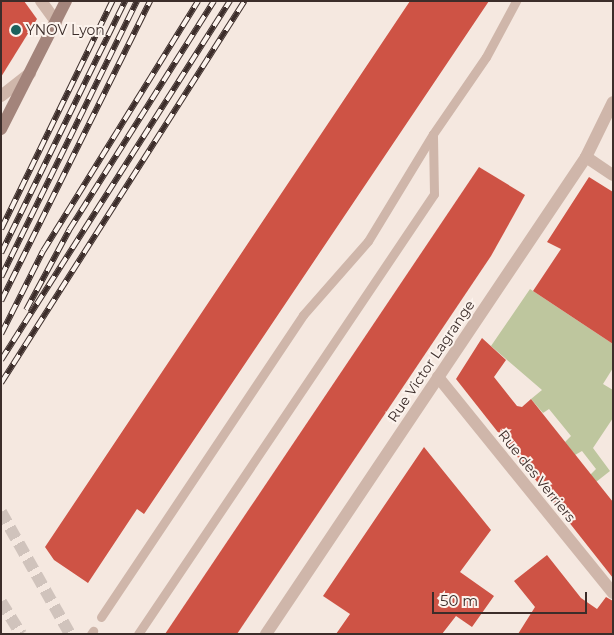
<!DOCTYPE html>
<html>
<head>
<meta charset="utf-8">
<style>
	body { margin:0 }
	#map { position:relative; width:614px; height:635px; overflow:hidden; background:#f5e8e0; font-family:Montserrat,sans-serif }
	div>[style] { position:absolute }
	.green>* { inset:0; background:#bec69e }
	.building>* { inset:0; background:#ce5345 }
	.secondary-tunnel>* { height:12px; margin-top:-6px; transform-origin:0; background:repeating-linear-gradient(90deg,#d0c3bc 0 12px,transparent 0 18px) }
	.lane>* { height:9px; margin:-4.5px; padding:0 4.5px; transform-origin:4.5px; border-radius:4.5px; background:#cfb6aa }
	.street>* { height:12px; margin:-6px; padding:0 6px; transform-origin:6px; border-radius:6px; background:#cfb6aa }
	.secondary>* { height:12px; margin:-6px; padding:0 6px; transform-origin:6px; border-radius:6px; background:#a3847b }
	.rail>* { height:5.5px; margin-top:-2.75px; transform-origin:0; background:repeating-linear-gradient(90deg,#fcf3ed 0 11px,#3c2d2a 0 22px); box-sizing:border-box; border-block:1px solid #3c2d2a }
	.dots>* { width:14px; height:14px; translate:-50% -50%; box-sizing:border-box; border:2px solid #fcf3ed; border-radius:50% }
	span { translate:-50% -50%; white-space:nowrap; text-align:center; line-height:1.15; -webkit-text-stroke:4px #fcf3ed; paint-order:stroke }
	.poi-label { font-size:14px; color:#3c2d2a }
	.left { translate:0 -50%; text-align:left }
	.street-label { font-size:14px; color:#3c2d2a }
	.frame { position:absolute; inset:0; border:2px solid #3c2d2a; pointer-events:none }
	.scale { position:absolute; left:432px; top:592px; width:155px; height:22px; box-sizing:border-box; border:2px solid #3c2d2a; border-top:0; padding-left:6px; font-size:15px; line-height:18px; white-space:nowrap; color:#3c2d2a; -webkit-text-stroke:4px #fcf3ed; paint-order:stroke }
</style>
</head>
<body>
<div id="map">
	<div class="green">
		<div style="clip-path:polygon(530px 289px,613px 344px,613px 368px,603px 384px,613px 390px,613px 418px,593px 448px,610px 471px,596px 482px,590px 475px,596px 469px,582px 451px,575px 455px,565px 442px,571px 436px,549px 409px,543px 413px,531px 399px,542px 390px,491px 346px)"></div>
	</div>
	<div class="building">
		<div style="clip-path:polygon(1px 1px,24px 1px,37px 19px,1px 77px)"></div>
		<div style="clip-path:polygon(410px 1px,489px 1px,144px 514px,137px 509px,88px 583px,54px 560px,45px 547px)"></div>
		<div style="clip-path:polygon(479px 167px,525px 195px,491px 256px,237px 634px,165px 634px)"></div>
		<div style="clip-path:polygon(589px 177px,613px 192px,613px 344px,533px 291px,561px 249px,547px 242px)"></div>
		<div style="clip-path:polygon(482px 338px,506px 360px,494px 377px,517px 406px,522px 407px,531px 399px,613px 502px,613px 578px,456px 379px)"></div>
		<div style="clip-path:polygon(424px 447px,491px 530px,460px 572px,494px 596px,472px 627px,456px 616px,442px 634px,336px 634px,350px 614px,323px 596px)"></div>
		<div style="clip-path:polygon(547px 555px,581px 598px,597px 609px,606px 597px,613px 601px,613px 634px,518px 634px,535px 607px,514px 581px)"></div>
	</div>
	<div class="secondary-tunnel">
		<div style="left:1px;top:512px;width:140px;rotate:60.5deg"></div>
		<div style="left:1px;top:602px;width:38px;rotate:58deg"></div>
	</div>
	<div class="lane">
		<div style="left:101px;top:617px;width:363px;rotate:-56.2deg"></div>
		<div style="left:303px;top:315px;width:98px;rotate:-48.7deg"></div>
		<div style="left:368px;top:241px;width:125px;rotate:-58.7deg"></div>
		<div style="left:91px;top:634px;width:4px;rotate:-56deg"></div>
		<div style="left:138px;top:634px;width:530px;rotate:-56.07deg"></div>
		<div style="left:434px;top:194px;width:60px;rotate:-91deg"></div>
		<div style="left:433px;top:134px;width:93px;rotate:-55.5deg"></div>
		<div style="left:486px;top:57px;width:64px;rotate:-61.8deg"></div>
	</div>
	<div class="street">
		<div style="left:41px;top:1px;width:26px;rotate:54deg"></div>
		<div style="left:1px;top:96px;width:37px;rotate:-38deg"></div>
		<div style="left:586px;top:157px;width:32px;rotate:34deg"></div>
		<div style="left:438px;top:377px;width:278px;rotate:51deg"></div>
		<div style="left:266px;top:634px;width:574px;rotate:-56.14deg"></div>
		<div style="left:586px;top:157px;width:61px;rotate:-63.9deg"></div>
	</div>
	<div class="secondary">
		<div style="left:1px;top:129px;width:144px;rotate:-63.1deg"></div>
	</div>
	<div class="rail">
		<div style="left:1px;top:229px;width:254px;rotate:-64deg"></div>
		<div style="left:1px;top:253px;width:281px;rotate:-63.8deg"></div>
		<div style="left:1px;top:277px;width:308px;rotate:-63.8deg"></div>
		<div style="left:1px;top:301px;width:335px;rotate:-63.6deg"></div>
		<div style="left:26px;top:310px;width:91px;rotate:-61.7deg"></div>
		<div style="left:69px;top:230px;width:271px;rotate:-57.7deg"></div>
		<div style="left:1px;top:334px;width:93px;rotate:-63.2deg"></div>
		<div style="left:43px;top:251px;width:294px;rotate:-58.2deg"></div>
		<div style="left:1px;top:360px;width:426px;rotate:-57.5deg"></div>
		<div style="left:1px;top:383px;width:453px;rotate:-57.5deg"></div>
	</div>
	<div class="dots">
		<div style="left:16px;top:30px;background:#1c615c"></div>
	</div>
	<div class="poi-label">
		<span class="left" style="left:26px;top:30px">YNOV Lyon</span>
	</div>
	<div class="street-label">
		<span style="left:431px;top:361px;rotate:-56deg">Rue Victor Lagrange</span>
		<span style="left:537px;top:476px;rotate:51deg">Rue des Verriers</span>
	</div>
	<div class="frame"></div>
	<div class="scale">50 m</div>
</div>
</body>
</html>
